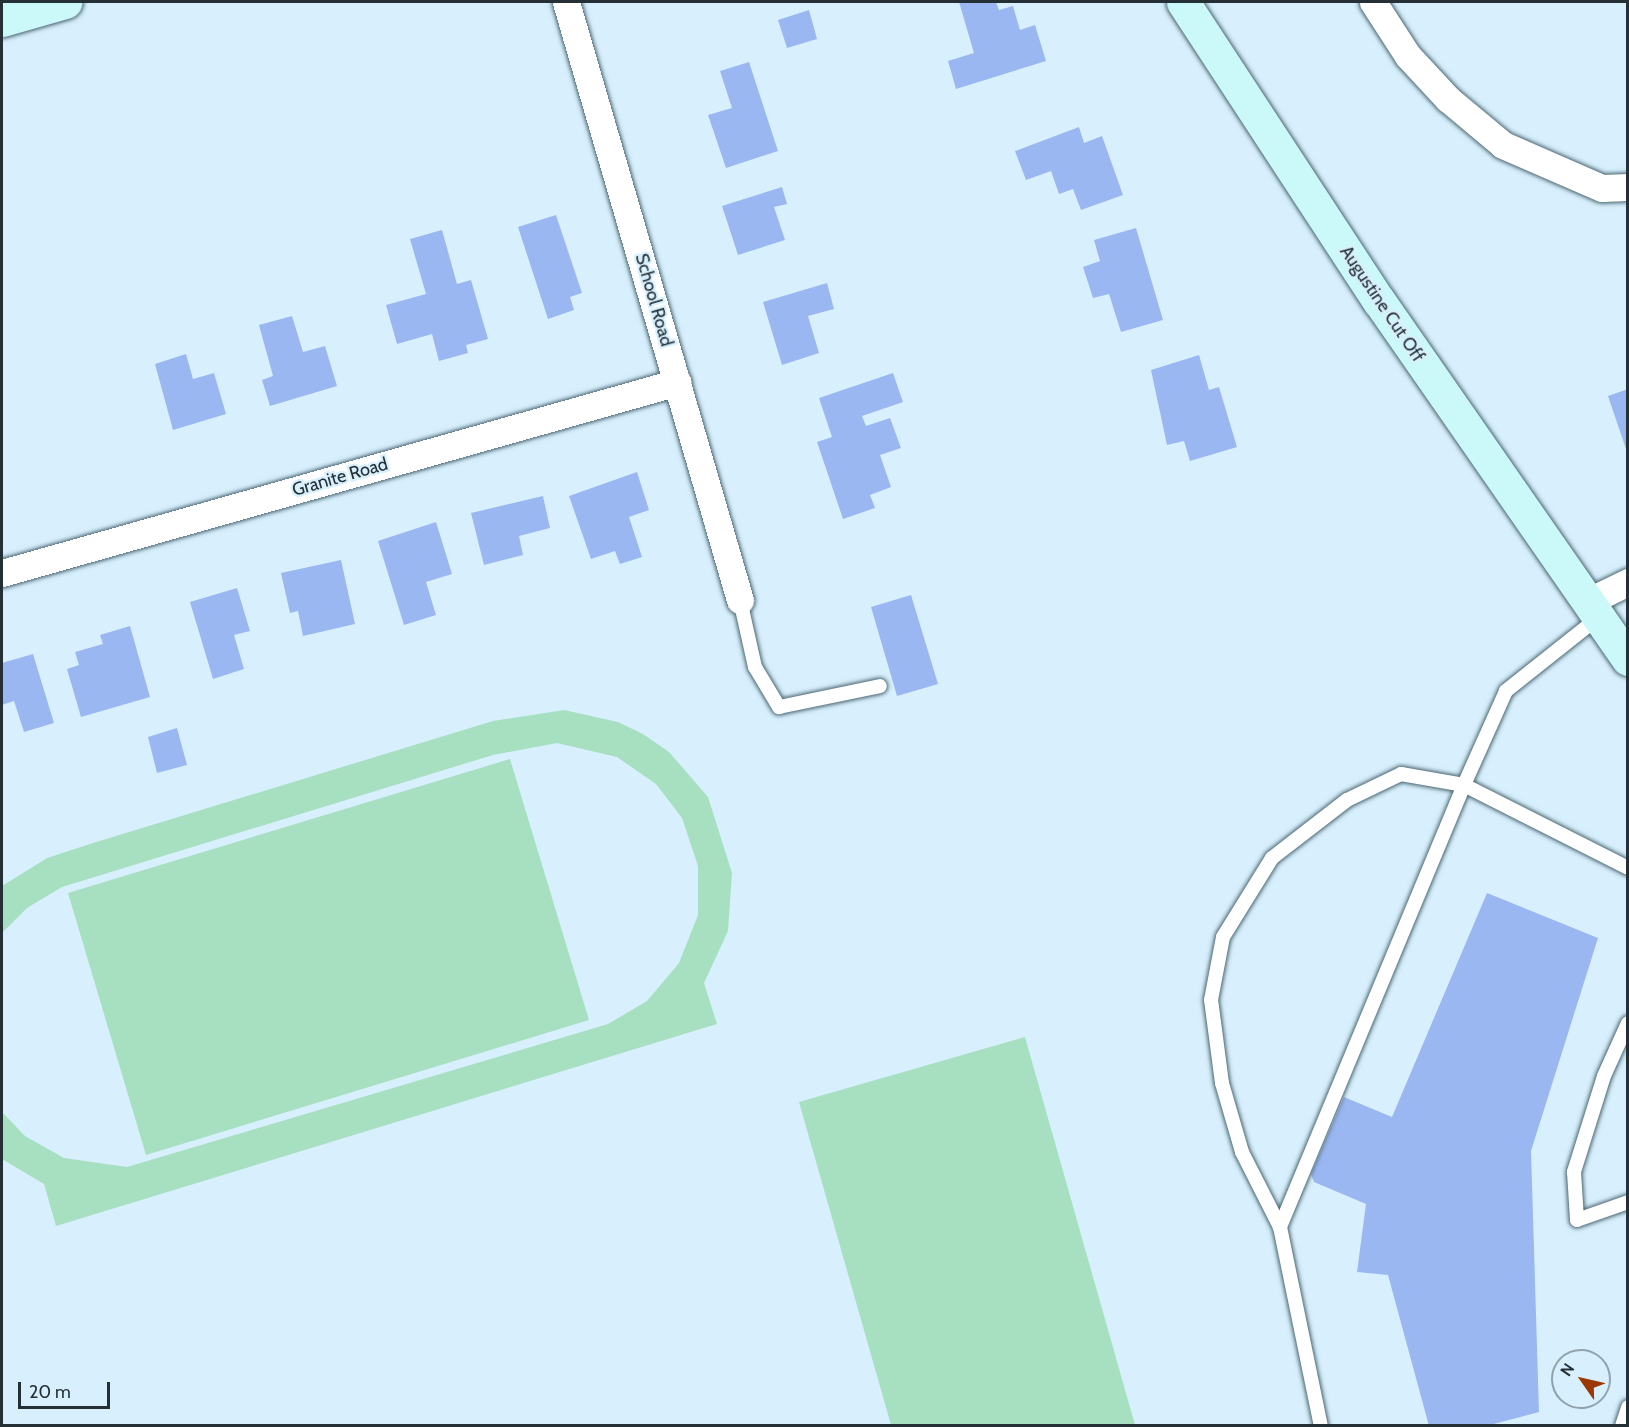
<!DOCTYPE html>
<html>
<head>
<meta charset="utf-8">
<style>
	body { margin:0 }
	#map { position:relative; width:1629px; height:1427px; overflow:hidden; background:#d8f0fd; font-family:Cabin,sans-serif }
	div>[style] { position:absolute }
	.green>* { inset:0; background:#a7dfc1 }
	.building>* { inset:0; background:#9ab7f2 }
	.roads { filter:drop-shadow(0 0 2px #4b6673) drop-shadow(0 0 2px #4b6673) }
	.lane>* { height:14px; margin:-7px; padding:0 7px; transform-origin:7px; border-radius:7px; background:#fff }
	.street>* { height:27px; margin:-13.5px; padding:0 13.5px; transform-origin:13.5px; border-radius:13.5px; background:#fff }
	.secondary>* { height:33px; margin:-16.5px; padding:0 16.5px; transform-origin:16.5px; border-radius:16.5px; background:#cbf8f8 }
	span { translate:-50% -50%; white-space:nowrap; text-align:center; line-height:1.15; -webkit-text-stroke:4.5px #d8f0fd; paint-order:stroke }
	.street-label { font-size:18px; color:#243036 }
	.frame { position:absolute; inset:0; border:3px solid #243036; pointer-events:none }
	.north { position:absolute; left:1551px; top:1349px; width:60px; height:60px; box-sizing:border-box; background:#d8f0fd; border:2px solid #90a3ad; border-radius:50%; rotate:304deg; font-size:16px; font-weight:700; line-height:24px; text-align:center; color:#243036 }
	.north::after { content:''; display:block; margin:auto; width:21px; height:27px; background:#9b3800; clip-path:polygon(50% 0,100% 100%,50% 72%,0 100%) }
	.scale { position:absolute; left:18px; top:1382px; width:92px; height:27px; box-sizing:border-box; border:3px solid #243036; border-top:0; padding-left:8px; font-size:18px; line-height:21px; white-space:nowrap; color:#243036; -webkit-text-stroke:4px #d8f0fd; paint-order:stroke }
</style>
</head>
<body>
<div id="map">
	<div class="green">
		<div style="clip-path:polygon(564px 710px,618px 722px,643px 734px,669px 752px,708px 797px,732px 873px,728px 931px,704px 983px,717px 1024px,56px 1226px,44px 1184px,2px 1159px,2px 1112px,25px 1136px,64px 1158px,127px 1167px,608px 1024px,647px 1001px,679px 963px,698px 915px,698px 866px,682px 818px,656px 784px,617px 757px,557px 743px,493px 755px,62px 887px,27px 908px,2px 933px,2px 886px,47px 858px,93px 843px,493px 721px)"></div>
		<div style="clip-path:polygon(510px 759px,589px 1020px,146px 1155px,68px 893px)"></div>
		<div style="clip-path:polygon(1025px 1037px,1135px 1425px,891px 1425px,799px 1102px)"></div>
	</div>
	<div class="building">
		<div style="clip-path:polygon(959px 2px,996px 2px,999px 10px,1013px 6px,1020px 30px,1035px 25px,1046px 61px,956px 89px,948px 61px,974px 53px)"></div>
		<div style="clip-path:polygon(809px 10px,817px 39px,787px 48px,778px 20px)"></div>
		<div style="clip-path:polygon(749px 62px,778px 151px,726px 168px,708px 115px,732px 108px,720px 71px)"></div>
		<div style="clip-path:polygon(1079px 127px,1084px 143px,1102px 136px,1123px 195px,1081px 210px,1073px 189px,1059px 194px,1051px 171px,1026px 180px,1015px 151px)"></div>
		<div style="clip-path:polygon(782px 187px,787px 204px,774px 207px,785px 240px,738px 255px,722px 206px)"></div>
		<div style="clip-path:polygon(556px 215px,582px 293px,570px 297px,574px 310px,548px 319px,518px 227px)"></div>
		<div style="clip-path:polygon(1136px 228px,1163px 320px,1121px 332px,1109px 294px,1093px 298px,1083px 267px,1100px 261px,1094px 240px)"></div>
		<div style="clip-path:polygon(442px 230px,457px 284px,471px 280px,488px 339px,466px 345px,468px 353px,439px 361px,432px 334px,397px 344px,386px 305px,426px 294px,410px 239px)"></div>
		<div style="clip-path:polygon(827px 283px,834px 309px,808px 316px,819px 353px,782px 365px,763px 302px)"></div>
		<div style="clip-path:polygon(292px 316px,303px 352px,325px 346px,337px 386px,270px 406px,262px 380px,273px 376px,259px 325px)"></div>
		<div style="clip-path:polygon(186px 354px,193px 379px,214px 373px,226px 414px,173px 430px,155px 364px)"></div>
		<div style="clip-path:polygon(1199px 355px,1209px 390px,1219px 387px,1237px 447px,1190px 461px,1184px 441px,1167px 445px,1151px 370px)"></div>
		<div style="clip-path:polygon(893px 373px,903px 402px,862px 416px,866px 426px,890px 418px,901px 448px,880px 455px,891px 487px,870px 495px,875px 508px,843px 519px,817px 442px,832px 437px,819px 398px)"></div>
		<div style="clip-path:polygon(1628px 389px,1628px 452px,1627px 452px,1608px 396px)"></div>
		<div style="clip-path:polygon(637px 472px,649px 510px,629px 517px,642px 557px,620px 564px,615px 551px,591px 559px,569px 496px)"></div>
		<div style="clip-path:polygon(543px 496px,550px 528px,519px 536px,523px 555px,484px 565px,471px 513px)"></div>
		<div style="clip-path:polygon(436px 522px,452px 574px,426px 582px,436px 615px,404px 625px,378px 541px)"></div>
		<div style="clip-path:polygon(341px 560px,355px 624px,303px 636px,298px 611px,290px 613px,281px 573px)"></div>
		<div style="clip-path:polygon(237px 588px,250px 631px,234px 635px,244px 669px,213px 679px,190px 602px)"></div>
		<div style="clip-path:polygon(911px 595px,938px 684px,897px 696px,871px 607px)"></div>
		<div style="clip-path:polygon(130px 626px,150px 697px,81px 717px,67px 669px,79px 665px,75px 652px,103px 644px,100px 635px)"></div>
		<div style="clip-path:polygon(33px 654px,54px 723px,24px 732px,14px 701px,2px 705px,2px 663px)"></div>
		<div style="clip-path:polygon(177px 728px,187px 765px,157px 773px,148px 737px)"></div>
		<div style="clip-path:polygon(1487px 893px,1598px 938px,1531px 1151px,1539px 1412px,1486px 1426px,1429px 1426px,1388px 1275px,1357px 1272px,1366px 1204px,1314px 1182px,1311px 1174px,1344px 1097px,1392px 1117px)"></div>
	</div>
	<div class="roads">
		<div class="lane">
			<div style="left:740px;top:600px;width:69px;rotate:77.4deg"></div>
			<div style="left:755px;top:667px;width:47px;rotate:59deg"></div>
			<div style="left:779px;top:707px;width:103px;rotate:-11.7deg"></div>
			<div style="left:1599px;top:617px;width:119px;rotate:141.5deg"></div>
			<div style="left:1506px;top:691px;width:103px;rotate:114.1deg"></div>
			<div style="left:1464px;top:785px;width:184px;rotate:26.8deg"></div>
			<div style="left:1401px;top:774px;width:64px;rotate:9.9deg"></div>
			<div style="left:1464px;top:785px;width:479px;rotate:112.6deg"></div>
			<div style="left:1280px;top:1227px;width:84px;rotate:-116.9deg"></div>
			<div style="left:1242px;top:1152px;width:72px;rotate:-106.2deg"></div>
			<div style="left:1222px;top:1083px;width:84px;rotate:-97.5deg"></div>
			<div style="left:1211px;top:1000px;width:64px;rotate:-79.2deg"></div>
			<div style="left:1223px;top:937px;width:93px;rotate:-58.2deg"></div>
			<div style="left:1272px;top:858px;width:95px;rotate:-37.7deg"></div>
			<div style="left:1347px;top:800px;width:60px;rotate:-25.7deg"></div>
			<div style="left:1628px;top:1023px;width:58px;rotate:114.4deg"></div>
			<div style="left:1604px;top:1076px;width:101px;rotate:107.4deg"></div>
			<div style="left:1574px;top:1172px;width:48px;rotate:86.4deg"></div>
			<div style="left:1577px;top:1220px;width:54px;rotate:-19.4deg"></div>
			<div style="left:1280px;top:1227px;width:203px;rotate:78.4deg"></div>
			<div style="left:1622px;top:1426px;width:20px;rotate:-72deg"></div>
		</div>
		<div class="street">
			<div style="left:566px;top:2px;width:623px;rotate:73.78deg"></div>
			<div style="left:1373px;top:2px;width:64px;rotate:57.1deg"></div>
			<div style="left:1408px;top:56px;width:59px;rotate:47.1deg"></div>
			<div style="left:1448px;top:99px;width:72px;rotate:39.9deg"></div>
			<div style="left:1503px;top:145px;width:108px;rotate:23.5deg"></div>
			<div style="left:1602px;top:188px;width:26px;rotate:-2deg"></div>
			<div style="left:2px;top:573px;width:702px;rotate:-15.78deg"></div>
			<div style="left:1587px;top:602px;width:46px;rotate:-26deg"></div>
		</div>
		<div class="secondary">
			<div style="left:1183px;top:2px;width:358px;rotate:56.8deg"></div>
			<div style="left:1379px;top:301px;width:436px;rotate:55.2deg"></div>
			<div style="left:2px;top:20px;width:66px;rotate:-15.9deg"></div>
		</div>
	</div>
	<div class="street-label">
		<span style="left:654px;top:300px;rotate:74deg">School Road</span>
		<span style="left:1382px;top:304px;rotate:56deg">Augustine Cut Off</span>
		<span style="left:340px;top:477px;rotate:-16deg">Granite Road</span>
	</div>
	<div class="frame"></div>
	<div class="north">N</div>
	<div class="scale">20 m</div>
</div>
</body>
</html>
